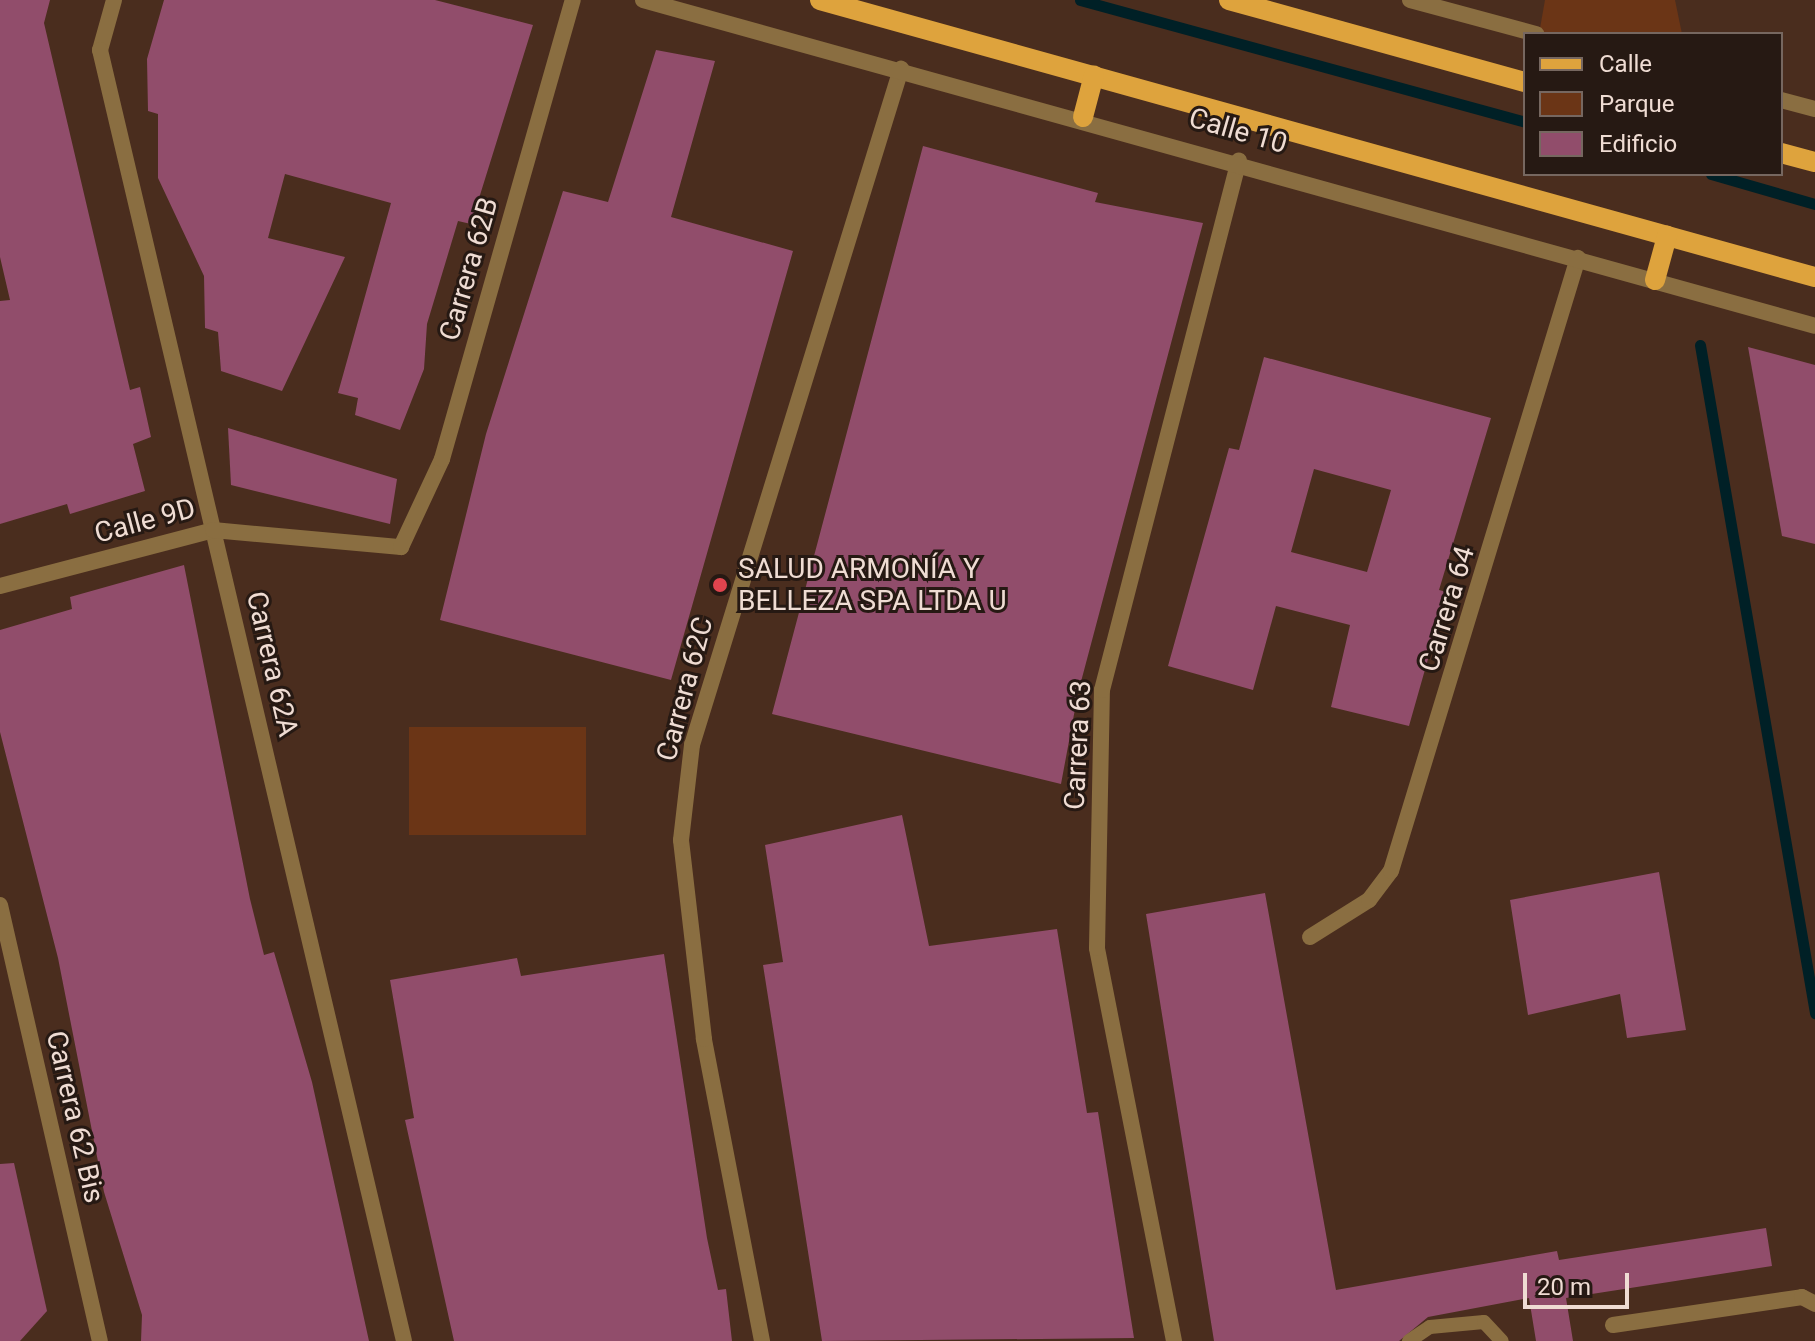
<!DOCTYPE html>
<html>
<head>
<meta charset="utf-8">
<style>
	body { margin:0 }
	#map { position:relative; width:1815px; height:1341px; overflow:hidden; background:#4a2d1e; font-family:Roboto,sans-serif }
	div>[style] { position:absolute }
	.green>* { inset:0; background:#6b3516 }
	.stream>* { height:11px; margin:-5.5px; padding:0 5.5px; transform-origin:5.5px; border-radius:5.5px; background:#002026 }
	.building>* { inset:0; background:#914d6b }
	.service>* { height:14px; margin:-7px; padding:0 7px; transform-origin:7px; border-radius:7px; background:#8a6e41 }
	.minor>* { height:16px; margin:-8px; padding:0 8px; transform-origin:8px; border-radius:8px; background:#8a6e41 }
	.tertiary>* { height:16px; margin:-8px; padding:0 8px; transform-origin:8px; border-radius:8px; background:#8a6e41 }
	.primary>* { height:20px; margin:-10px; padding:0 10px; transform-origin:10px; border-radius:10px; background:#dea33d }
	.dots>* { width:22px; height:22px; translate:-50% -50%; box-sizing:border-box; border:4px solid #261913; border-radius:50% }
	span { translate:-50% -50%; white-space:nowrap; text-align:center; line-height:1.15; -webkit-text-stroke:6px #261913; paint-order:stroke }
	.street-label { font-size:28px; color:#efdcd3 }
	.poi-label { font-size:28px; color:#efdcd3 }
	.left { translate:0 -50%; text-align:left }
	.legend { position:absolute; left:1523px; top:32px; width:260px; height:144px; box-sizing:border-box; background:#261913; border:2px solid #766760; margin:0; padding:10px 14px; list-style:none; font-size:24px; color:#efdcd3 }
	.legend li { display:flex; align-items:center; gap:16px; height:40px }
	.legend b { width:40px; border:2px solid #766760 }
	.scale { position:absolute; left:1523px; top:1273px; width:106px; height:36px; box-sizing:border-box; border:4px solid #efdcd3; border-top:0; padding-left:10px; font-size:24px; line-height:28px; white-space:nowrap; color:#efdcd3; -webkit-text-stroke:6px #261913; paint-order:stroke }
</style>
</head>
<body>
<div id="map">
	<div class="green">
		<div style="clip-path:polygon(1545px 0,1675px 0,1682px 34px,1539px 34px)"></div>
		<div style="clip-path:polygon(409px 727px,586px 727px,586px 835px,409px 835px)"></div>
	</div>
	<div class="stream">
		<div style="left:1080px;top:0;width:461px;rotate:15.3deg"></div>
		<div style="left:1711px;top:174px;width:108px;rotate:16.1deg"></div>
		<div style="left:1700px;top:345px;width:678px;rotate:80.23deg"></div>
	</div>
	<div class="building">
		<div style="clip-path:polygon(0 0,50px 0,44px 23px,81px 181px,130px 390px,140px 387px,151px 437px,133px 444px,145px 491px,70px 514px,67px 504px,0 524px,0 301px,10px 300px,0 257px)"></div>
		<div style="clip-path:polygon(164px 0,435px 0,533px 25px,471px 224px,458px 221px,427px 324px,424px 369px,400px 430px,355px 415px,358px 398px,338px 393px,391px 203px,285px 174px,268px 238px,345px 257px,282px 391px,221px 371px,218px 332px,205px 328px,204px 276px,158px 178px,158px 114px,148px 111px,147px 59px)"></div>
		<div style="clip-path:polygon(656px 50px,715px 61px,671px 217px,793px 251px,671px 680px,440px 620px,486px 434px,563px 191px,608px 202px)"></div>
		<div style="clip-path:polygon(923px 146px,1098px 193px,1095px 202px,1203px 223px,1078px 693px,1061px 784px,772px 714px)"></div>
		<div style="clip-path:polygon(1748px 347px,1815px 365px,1815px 544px,1782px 536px)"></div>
		<div style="clip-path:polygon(evenodd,1264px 357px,1491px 418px,1439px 590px,1447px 592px,1409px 726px,1331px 707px,1350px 625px,1276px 606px,1253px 690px,1168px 666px,1229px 448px,1239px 450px,1264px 357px,1314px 469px,1391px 490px,1367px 572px,1291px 552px,1314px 469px)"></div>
		<div style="clip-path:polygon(228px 428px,397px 479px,390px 524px,231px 485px)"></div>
		<div style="clip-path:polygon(184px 565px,250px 899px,264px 955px,274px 952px,312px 1082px,369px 1341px,141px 1341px,142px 1315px,104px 1192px,58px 958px,0 732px,0 630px,72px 609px,70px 597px)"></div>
		<div style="clip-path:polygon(902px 815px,929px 946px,1057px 929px,1087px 1113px,1098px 1112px,1134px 1338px,822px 1341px,763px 965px,783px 962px,765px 845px)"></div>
		<div style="clip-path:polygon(1659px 872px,1686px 1030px,1627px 1038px,1620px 994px,1528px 1015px,1510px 900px)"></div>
		<div style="clip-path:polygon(1265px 893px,1336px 1290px,1557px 1251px,1559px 1260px,1766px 1228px,1772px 1266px,1566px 1298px,1573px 1341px,1536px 1341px,1529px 1298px,1428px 1317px,1399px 1341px,1214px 1341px,1146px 914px)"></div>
		<div style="clip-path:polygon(664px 954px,707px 1238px,718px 1290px,726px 1289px,732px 1341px,454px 1341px,405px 1120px,414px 1118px,390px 980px,517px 958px,521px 976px)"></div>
		<div style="clip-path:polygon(14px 1163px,47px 1311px,20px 1341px,0 1341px,0 1164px)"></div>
	</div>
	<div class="service">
		<div style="left:1409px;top:1341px;width:25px;rotate:-34deg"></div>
		<div style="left:1430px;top:1327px;width:54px;rotate:-5.3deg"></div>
		<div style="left:1484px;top:1322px;width:26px;rotate:47deg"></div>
	</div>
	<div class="minor">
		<div style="left:114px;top:0;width:52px;rotate:105.6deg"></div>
		<div style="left:100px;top:50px;width:1326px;rotate:76.75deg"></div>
		<div style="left:0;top:586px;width:220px;rotate:-14.7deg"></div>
		<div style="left:213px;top:530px;width:189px;rotate:5.2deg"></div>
		<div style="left:401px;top:547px;width:97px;rotate:-65deg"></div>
		<div style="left:442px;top:459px;width:477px;rotate:-74.1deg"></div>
		<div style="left:0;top:905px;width:447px;rotate:77.1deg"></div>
		<div style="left:1310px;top:937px;width:70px;rotate:-32.1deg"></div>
		<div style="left:1369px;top:900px;width:36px;rotate:-53deg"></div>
		<div style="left:1391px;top:871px;width:641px;rotate:-73.04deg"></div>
		<div style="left:1613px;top:1325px;width:191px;rotate:-8.4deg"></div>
		<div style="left:1802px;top:1297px;width:15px;rotate:28deg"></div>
		<div style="left:762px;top:1341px;width:308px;rotate:-100.9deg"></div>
		<div style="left:704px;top:1039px;width:200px;rotate:-96.6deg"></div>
		<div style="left:681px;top:840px;width:96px;rotate:-83.4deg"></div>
		<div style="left:692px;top:745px;width:708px;rotate:-72.82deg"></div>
		<div style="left:1174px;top:1341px;width:400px;rotate:-101.1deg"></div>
		<div style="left:1097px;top:948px;width:258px;rotate:-88.9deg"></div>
		<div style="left:1102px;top:690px;width:547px;rotate:-75.51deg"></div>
	</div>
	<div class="tertiary">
		<div style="left:643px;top:0;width:1216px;rotate:15.54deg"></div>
		<div style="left:1410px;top:0;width:131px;rotate:15.1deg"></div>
		<div style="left:1781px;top:100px;width:35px;rotate:15deg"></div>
	</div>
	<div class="primary">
		<div style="left:820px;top:0;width:1033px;rotate:15.56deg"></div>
		<div style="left:1229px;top:0;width:307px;rotate:15.5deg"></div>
		<div style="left:1083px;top:117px;width:43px;rotate:-75.3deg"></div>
		<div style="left:1781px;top:153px;width:35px;rotate:15deg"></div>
		<div style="left:1655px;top:280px;width:46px;rotate:-74.7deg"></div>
	</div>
	<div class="dots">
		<div style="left:720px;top:585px;background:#e0444e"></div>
	</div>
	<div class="street-label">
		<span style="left:1238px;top:131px;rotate:16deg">Calle 10</span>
		<span style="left:469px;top:269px;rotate:-74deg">Carrera 62B</span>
		<span style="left:145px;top:521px;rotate:-15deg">Calle 9D</span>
		<span style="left:1447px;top:609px;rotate:-73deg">Carrera 64</span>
		<span style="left:272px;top:664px;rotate:77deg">Carrera 62A</span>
		<span style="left:685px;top:689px;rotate:-75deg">Carrera 62C</span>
		<span style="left:1078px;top:745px;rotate:-87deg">Carrera 63</span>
		<span style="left:75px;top:1117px;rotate:77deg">Carrera 62 Bis</span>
	</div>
	<div class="poi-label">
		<span class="left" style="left:738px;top:585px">SALUD ARMONÍA Y<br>BELLEZA SPA LTDA U</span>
	</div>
	<ul class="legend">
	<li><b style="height:10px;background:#dea33d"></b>Calle</li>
	<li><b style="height:22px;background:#6b3516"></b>Parque</li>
	<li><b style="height:22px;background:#914d6b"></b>Edificio</li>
	</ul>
	<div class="scale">20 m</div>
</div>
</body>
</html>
